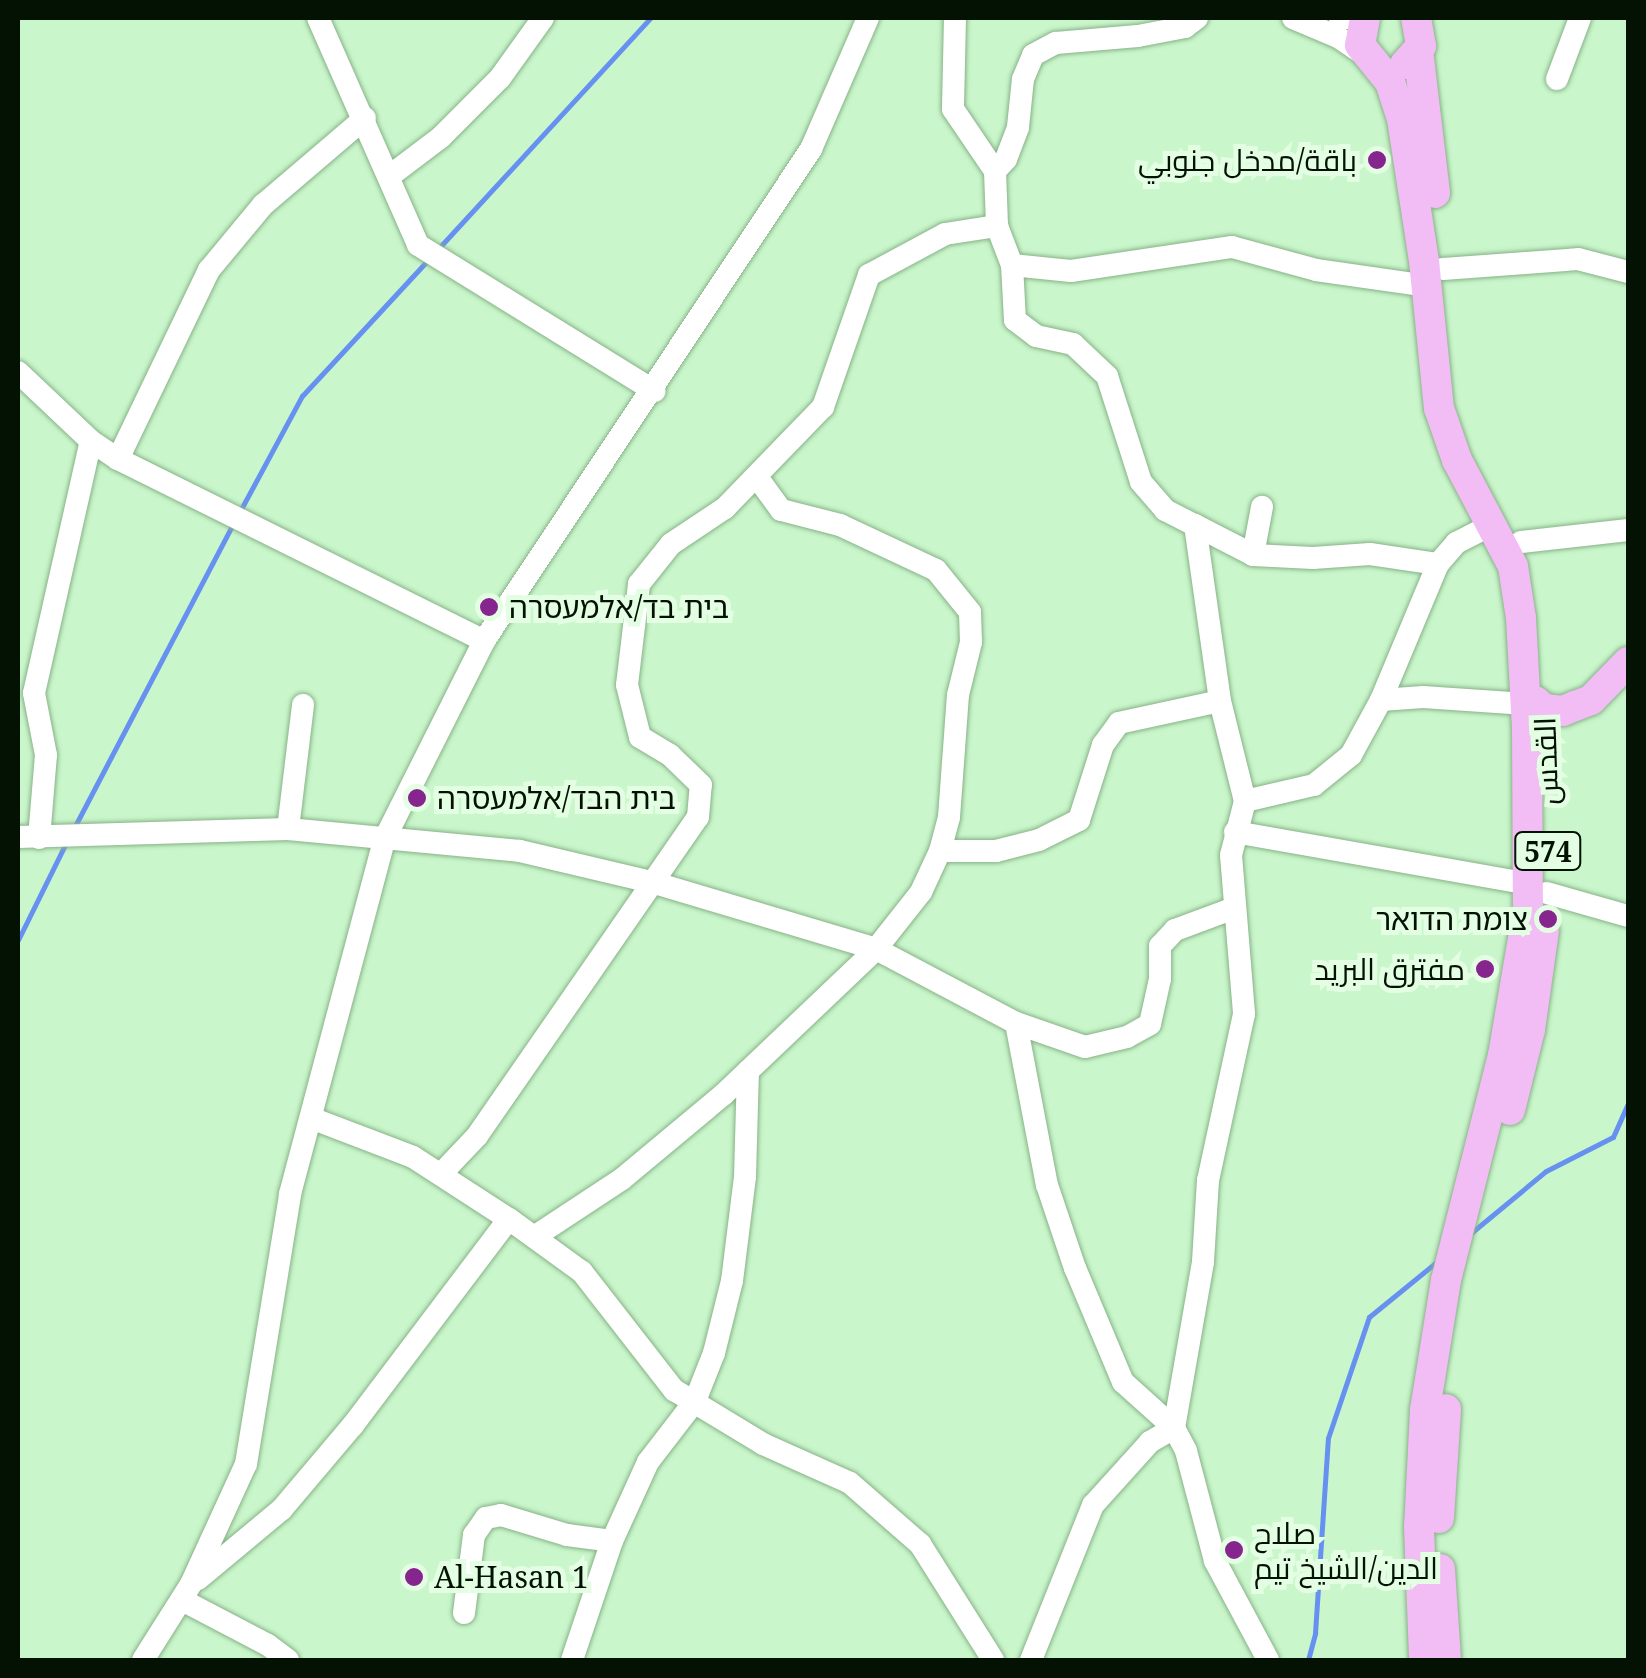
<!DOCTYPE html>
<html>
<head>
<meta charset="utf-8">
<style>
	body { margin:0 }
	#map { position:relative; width:1646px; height:1678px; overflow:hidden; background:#c9f6ca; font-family:"Noto Serif",Cairo,"Noto Sans Hebrew",serif }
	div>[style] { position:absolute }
	.stream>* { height:5px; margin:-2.5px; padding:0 2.5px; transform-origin:2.5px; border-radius:2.5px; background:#6791f1 }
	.roads { filter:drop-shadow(0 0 2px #88b288) drop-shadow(0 0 2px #88b288) }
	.minor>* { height:22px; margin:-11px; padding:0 11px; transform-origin:11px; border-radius:11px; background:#fff }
	.major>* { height:30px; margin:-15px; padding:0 15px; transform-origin:15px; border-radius:15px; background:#f2bcf5 }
	.dots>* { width:28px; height:28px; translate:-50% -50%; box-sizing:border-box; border:5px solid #e3fee3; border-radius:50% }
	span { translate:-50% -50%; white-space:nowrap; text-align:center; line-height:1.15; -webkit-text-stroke:10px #e3fee3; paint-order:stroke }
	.shield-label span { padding:2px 8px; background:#e3fee3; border:2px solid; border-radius:8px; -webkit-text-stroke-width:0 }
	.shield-label { font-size:28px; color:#041204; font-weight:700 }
	.poi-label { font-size:30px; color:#041204 }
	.right { translate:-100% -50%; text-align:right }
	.left { translate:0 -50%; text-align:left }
	.street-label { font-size:30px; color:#041204 }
	.frame { position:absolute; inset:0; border:20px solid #041204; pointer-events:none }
</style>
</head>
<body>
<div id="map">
	<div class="stream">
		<div style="left:437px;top:250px;width:315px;rotate:-47.4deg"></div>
		<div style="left:240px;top:511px;width:131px;rotate:-61.7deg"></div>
		<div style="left:302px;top:396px;width:188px;rotate:-47.2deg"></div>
		<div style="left:75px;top:826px;width:339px;rotate:-62.4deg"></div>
		<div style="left:18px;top:940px;width:106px;rotate:-63.7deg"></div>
		<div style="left:1471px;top:1233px;width:97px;rotate:-39.6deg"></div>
		<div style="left:1546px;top:1171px;width:75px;rotate:-26.9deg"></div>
		<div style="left:1613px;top:1137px;width:36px;rotate:-66deg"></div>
		<div style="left:1308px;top:1660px;width:28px;rotate:-75deg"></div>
		<div style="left:1315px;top:1633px;width:195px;rotate:-86.2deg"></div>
		<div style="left:1328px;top:1438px;width:128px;rotate:-71.3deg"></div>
		<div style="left:1369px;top:1317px;width:90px;rotate:-39.2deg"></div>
	</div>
	<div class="roads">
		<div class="minor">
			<div style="left:318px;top:18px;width:248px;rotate:66.2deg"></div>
			<div style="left:418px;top:245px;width:278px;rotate:31.7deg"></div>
			<div style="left:955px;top:18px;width:91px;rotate:91.3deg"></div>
			<div style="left:953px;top:109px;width:75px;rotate:55.9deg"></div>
			<div style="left:995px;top:171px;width:55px;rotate:87.9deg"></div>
			<div style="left:997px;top:226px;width:42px;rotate:69deg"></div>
			<div style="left:1012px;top:265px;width:55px;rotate:86.9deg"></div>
			<div style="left:1015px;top:320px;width:26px;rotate:37deg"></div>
			<div style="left:1036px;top:336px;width:38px;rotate:12deg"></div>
			<div style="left:1073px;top:344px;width:47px;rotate:43.3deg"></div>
			<div style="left:1107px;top:376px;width:111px;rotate:72.2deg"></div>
			<div style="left:1141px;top:482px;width:37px;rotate:49deg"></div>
			<div style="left:1165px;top:510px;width:34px;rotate:27deg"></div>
			<div style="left:1195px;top:525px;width:178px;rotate:81.9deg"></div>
			<div style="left:1220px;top:701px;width:103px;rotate:76deg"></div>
			<div style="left:1245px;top:801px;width:56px;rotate:104.5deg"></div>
			<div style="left:1231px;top:855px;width:160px;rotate:85.3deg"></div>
			<div style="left:1244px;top:1014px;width:170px;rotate:102.2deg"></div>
			<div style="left:1208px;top:1180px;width:82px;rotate:93.5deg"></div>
			<div style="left:1203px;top:1262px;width:169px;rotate:99.9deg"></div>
			<div style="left:1174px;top:1428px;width:26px;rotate:62deg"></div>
			<div style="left:1186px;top:1451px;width:114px;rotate:75.2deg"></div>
			<div style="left:1215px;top:1561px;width:112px;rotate:61.8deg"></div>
			<div style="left:1293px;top:18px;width:49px;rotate:22.9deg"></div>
			<div style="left:1338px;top:37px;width:32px;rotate:34deg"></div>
			<div style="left:1340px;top:18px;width:17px"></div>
			<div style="left:1557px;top:79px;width:65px;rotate:-69.3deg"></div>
			<div style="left:995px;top:171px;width:16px;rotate:-47deg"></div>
			<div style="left:1006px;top:159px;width:34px;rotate:-69deg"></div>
			<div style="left:1018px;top:127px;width:48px;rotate:-84.1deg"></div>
			<div style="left:1023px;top:79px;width:26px;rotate:-67deg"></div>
			<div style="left:1033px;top:55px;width:26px;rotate:-28deg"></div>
			<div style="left:1056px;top:43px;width:82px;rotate:-4.9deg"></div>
			<div style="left:1138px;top:36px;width:48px;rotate:-10.8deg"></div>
			<div style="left:1185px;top:27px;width:15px;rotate:-37deg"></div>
			<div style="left:391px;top:175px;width:63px;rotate:-37.2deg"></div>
			<div style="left:441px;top:137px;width:83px;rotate:-45deg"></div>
			<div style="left:500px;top:78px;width:74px;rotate:-54.4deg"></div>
			<div style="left:1012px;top:265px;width:59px;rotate:5.8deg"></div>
			<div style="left:1071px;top:271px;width:163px;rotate:-8.5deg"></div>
			<div style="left:1232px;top:247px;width:87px;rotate:15.3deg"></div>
			<div style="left:1316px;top:270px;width:112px;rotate:8.2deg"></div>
			<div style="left:1443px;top:269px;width:135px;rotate:-4.2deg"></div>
			<div style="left:1578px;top:259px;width:52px;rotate:14.6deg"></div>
			<div style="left:18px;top:372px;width:100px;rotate:43.4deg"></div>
			<div style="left:91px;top:441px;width:32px;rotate:34deg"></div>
			<div style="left:118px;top:459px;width:409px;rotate:26.4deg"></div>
			<div style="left:118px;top:459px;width:210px;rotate:-64.3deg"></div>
			<div style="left:209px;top:270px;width:85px;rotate:-50.3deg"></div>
			<div style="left:263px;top:205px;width:134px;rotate:-40.5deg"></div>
			<div style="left:1195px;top:525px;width:65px;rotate:27.3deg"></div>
			<div style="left:1253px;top:555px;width:49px;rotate:-79.4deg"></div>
			<div style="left:1521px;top:542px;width:108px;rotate:-6.4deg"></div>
			<div style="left:1253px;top:555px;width:60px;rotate:2.9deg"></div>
			<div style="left:1313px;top:558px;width:57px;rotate:-4deg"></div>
			<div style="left:1370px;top:554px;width:69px;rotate:8.4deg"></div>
			<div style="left:1381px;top:700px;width:42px;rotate:-4.1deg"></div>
			<div style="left:1423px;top:697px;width:103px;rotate:3.9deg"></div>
			<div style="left:1245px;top:801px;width:71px;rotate:-13.1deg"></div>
			<div style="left:1314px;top:785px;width:48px;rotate:-39deg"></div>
			<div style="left:1351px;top:755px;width:63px;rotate:-61.4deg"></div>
			<div style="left:1381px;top:700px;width:147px;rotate:-67.3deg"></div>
			<div style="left:1438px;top:564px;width:28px;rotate:-49deg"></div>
			<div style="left:1456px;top:543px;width:39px;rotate:-27deg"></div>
			<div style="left:288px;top:829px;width:125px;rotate:-83.1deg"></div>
			<div style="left:1235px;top:832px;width:299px;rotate:10deg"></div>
			<div style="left:18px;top:837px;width:270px;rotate:-1.7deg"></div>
			<div style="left:288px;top:829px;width:233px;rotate:5.4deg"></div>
			<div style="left:520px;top:851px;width:139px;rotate:13.3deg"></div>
			<div style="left:655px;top:883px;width:231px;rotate:16.6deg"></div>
			<div style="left:876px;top:949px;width:158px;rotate:27.9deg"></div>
			<div style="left:1016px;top:1023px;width:165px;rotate:79.2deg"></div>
			<div style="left:1047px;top:1185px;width:88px;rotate:71.4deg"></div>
			<div style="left:1075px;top:1268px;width:124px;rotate:67.2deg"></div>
			<div style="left:1123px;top:1382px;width:69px;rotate:42deg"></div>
			<div style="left:1174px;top:1428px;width:28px;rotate:150deg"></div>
			<div style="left:1150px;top:1442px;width:85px;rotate:132.1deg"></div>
			<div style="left:1093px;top:1505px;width:167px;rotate:111.8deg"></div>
			<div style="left:39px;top:838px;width:83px;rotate:-85.2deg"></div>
			<div style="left:46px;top:755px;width:63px;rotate:-101deg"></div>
			<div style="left:34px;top:693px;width:258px;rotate:-77.3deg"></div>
			<div style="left:940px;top:851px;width:56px"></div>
			<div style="left:996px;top:851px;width:44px;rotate:-14.3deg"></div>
			<div style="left:1039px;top:840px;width:45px;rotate:-26.6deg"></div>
			<div style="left:1079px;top:820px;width:79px;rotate:-72.3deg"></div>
			<div style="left:1103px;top:745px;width:27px;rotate:-54deg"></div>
			<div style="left:1119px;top:723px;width:103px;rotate:-12.3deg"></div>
			<div style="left:1547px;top:893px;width:84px;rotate:15.9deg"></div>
			<div style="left:1016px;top:1023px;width:73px;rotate:19.2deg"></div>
			<div style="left:1085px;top:1047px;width:43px;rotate:-13.4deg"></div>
			<div style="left:1127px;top:1037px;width:26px;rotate:-29deg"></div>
			<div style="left:1150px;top:1024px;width:46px;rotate:-77.5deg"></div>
			<div style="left:1160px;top:979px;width:33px;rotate:-90deg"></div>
			<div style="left:1160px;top:946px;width:22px;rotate:-47deg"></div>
			<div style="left:1175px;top:930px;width:63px;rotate:-20.4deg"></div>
			<div style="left:311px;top:1118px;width:109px;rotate:20.9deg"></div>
			<div style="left:413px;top:1157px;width:114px;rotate:32.9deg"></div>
			<div style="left:509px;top:1219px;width:90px;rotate:36deg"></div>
			<div style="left:582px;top:1272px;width:150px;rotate:52.1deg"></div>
			<div style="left:674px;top:1390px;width:104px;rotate:31.2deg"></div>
			<div style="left:763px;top:1444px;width:95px;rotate:24.1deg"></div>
			<div style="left:850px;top:1483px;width:93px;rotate:41.1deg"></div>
			<div style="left:920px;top:1544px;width:137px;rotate:57.8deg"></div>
			<div style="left:441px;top:1174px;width:52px;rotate:-46.5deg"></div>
			<div style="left:477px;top:1136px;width:388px;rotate:-55.3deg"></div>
			<div style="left:698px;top:817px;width:32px;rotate:-85deg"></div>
			<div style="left:701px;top:785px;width:43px;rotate:-135.9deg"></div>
			<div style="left:670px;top:755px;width:35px;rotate:-149deg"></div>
			<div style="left:640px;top:737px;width:54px;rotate:-104deg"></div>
			<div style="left:627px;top:685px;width:102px;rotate:-83.2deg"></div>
			<div style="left:639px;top:584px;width:51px;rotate:-51.3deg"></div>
			<div style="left:671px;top:544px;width:65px;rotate:-33.7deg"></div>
			<div style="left:725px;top:508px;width:141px;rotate:-45.9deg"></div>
			<div style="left:823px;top:407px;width:140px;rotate:-70.8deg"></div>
			<div style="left:869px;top:275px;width:86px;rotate:-28.3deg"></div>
			<div style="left:945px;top:234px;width:53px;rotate:-8.7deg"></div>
			<div style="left:534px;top:1237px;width:105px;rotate:-33.4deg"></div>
			<div style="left:622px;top:1179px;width:133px;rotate:-39.8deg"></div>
			<div style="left:724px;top:1094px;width:210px;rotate:-43.6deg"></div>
			<div style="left:876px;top:949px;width:73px;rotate:-51.7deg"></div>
			<div style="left:921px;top:892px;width:45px;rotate:-65.1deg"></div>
			<div style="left:940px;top:851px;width:35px;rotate:-75deg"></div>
			<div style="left:949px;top:817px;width:122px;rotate:-85.8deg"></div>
			<div style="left:958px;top:695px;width:55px;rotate:-76.2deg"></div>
			<div style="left:971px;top:642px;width:30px;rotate:-92deg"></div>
			<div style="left:970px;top:612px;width:54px;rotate:-129deg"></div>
			<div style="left:936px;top:570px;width:106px;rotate:-154.9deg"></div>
			<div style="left:840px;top:525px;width:61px;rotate:-165.7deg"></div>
			<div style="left:781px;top:510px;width:39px;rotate:-126deg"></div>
			<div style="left:198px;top:1579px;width:109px;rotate:-39.8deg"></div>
			<div style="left:282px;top:1509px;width:110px;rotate:-49.8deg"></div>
			<div style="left:353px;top:1425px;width:258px;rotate:-52.9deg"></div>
			<div style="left:182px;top:1600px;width:97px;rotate:27.6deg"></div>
			<div style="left:268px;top:1645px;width:25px;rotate:37deg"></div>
			<div style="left:464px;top:1613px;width:79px;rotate:-82.7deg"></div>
			<div style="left:474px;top:1535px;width:21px;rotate:-55deg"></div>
			<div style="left:486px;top:1518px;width:15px;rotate:-11deg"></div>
			<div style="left:501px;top:1515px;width:69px;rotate:16.9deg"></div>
			<div style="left:567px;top:1535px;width:45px;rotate:7.6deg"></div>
			<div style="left:143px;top:1660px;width:90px;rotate:-57.7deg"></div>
			<div style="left:191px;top:1584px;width:132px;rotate:-65.4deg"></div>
			<div style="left:246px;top:1464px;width:274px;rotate:-80.7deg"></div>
			<div style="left:290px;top:1194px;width:366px;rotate:-75.1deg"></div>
			<div style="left:384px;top:840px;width:223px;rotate:-63.3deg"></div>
			<div style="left:484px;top:641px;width:591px;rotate:-56.39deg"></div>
			<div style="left:811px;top:149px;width:143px;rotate:-66.5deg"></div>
			<div style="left:572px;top:1660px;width:126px;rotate:-71.4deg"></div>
			<div style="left:612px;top:1541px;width:87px;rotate:-65.5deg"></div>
			<div style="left:648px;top:1462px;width:77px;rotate:-52.4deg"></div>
			<div style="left:695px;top:1401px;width:52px;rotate:-68.4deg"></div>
			<div style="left:714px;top:1353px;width:74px;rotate:-76deg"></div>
			<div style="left:732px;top:1281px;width:105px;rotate:-82.9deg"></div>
			<div style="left:745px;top:1177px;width:106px;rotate:-88.4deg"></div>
		</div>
		<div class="major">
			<div style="left:1365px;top:18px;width:27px;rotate:100deg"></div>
			<div style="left:1360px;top:45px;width:48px;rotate:51deg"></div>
			<div style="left:1390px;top:82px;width:39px;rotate:72deg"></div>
			<div style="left:1402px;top:119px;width:144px;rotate:81.2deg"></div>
			<div style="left:1424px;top:261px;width:148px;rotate:84.2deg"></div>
			<div style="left:1439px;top:408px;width:55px;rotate:70.9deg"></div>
			<div style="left:1457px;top:460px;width:120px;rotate:62.2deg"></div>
			<div style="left:1513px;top:566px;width:53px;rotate:81.3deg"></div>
			<div style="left:1521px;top:618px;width:112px;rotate:86.9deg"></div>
			<div style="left:1527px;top:730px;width:179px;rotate:89.7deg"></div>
			<div style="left:1528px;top:909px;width:148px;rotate:99.7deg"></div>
			<div style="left:1503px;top:1055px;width:232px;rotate:104.2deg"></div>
			<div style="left:1446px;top:1280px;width:132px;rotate:99.2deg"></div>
			<div style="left:1425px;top:1410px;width:117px;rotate:92.9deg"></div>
			<div style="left:1419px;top:1527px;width:133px;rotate:87.8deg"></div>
			<div style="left:1418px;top:50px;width:144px;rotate:83.2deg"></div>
			<div style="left:1405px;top:64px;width:24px;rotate:-48deg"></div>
			<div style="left:1421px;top:46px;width:28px;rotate:-100deg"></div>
			<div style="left:1526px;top:704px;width:9px;rotate:-18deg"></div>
			<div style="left:1535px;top:701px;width:13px;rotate:39deg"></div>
			<div style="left:1545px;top:709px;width:18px;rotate:6deg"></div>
			<div style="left:1563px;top:711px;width:13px;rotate:-23deg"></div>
			<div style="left:1575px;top:706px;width:17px;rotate:-21deg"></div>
			<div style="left:1591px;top:700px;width:53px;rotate:-45.8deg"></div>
			<div style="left:1510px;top:1110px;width:82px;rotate:-76deg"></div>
			<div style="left:1530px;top:1030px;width:101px;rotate:-82deg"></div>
			<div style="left:1439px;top:1518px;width:109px;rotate:-86.3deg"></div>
			<div style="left:1440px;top:1569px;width:91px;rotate:86.2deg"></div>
		</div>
	</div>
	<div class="dots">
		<div style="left:1377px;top:160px;background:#87258e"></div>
		<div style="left:489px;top:607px;background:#87258e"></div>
		<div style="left:417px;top:798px;background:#87258e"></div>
		<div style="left:1548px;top:919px;background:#87258e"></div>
		<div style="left:1485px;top:969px;background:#87258e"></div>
		<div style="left:1234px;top:1550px;background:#87258e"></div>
		<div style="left:414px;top:1577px;background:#87258e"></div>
	</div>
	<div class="shield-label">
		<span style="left:1548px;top:851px">574</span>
	</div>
	<div class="poi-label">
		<span class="right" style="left:1357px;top:160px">باقة/مدخل جنوبي</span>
		<span class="left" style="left:509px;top:607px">בית בד/אלמעסרה</span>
		<span class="left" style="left:437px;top:798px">בית הבד/אלמעסרה</span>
		<span class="right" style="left:1528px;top:919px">צומת הדואר</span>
		<span class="right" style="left:1465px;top:969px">مفترق البريد</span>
		<span class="left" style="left:1254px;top:1550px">صلاح<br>الدين/الشيخ تيم</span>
		<span class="left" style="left:434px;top:1577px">Al-Hasan 1</span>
	</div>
	<div class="street-label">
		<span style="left:1546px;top:761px;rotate:-92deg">القدس</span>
	</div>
	<div class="frame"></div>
</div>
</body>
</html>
